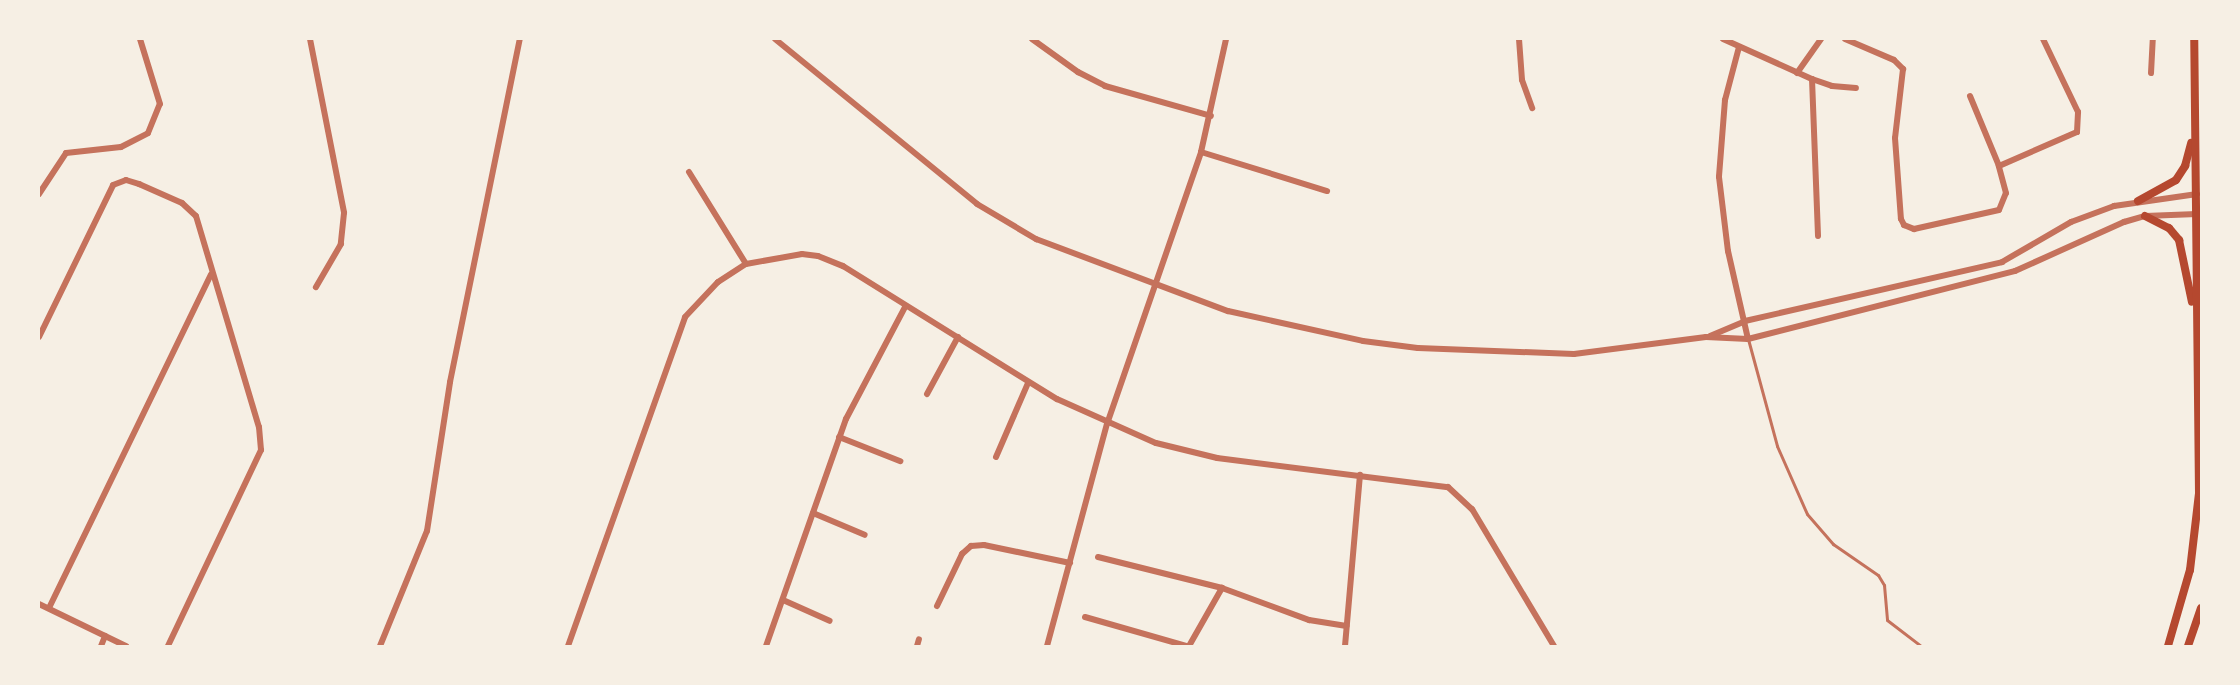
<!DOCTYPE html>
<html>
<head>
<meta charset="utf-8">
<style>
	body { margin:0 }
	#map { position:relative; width:2240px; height:685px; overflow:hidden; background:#f6efe4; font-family:"IBM Plex Sans",sans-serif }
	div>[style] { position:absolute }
	.service>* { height:3px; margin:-1.5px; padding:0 1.5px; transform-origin:1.5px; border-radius:1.5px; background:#c5725c }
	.minor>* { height:6px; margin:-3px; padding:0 3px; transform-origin:3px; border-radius:3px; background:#c5725c }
	.secondary>* { height:8px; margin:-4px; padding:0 4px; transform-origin:4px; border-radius:4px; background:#b5482f }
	span { translate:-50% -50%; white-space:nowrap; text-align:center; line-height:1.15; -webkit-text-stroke:5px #f6efe4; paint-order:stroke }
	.frame { position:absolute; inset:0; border:40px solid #f6efe4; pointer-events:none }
</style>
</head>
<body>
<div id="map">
	<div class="service">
		<div style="left:1748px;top:339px;width:111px;rotate:74.8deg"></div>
		<div style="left:1777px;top:446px;width:74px;rotate:66.2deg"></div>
		<div style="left:1807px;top:514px;width:40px;rotate:49deg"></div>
		<div style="left:1833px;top:544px;width:55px;rotate:34.6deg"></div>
		<div style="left:1878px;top:575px;width:12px;rotate:59deg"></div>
		<div style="left:1884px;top:585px;width:35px;rotate:85deg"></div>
		<div style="left:1887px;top:620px;width:43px;rotate:37.4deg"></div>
	</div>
	<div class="minor">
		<div style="left:310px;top:39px;width:177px;rotate:78.9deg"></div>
		<div style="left:344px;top:213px;width:31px;rotate:96deg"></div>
		<div style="left:341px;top:244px;width:50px;rotate:120.2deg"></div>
		<div style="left:775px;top:39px;width:261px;rotate:39.2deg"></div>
		<div style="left:977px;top:204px;width:69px;rotate:30.7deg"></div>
		<div style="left:1036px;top:239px;width:205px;rotate:20.6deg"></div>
		<div style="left:1228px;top:311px;width:138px;rotate:12.5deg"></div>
		<div style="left:1363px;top:341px;width:55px;rotate:7.3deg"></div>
		<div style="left:1418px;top:348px;width:156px;rotate:2.2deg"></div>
		<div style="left:1574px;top:354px;width:133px;rotate:-7.3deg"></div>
		<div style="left:1706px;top:337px;width:42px;rotate:2.7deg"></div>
		<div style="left:1748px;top:339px;width:276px;rotate:-14.3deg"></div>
		<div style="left:2015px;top:271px;width:120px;rotate:-24.2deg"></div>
		<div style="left:2124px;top:222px;width:22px;rotate:-16deg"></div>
		<div style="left:2145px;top:216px;width:52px;rotate:-2.2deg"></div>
		<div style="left:1032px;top:39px;width:57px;rotate:35.7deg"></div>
		<div style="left:1078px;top:72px;width:30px;rotate:27deg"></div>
		<div style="left:1105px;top:86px;width:110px;rotate:15.8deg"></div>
		<div style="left:1519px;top:39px;width:41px;rotate:85.8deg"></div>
		<div style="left:1522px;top:80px;width:30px;rotate:70deg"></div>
		<div style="left:1723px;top:39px;width:98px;rotate:24.2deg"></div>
		<div style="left:1812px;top:79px;width:21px;rotate:19deg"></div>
		<div style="left:1832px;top:86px;width:24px;rotate:5deg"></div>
		<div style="left:1845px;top:39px;width:53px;rotate:23.2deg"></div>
		<div style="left:1894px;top:60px;width:13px;rotate:45deg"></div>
		<div style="left:1903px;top:69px;width:69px;rotate:96.6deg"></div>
		<div style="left:1895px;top:138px;width:81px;rotate:85.8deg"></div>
		<div style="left:1901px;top:219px;width:7px;rotate:63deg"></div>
		<div style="left:1904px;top:225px;width:11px;rotate:22deg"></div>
		<div style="left:1914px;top:229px;width:87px;rotate:-12.6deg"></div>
		<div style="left:1999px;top:210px;width:18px;rotate:-68deg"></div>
		<div style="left:2006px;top:193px;width:28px;rotate:-105deg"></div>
		<div style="left:1999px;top:166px;width:85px;rotate:-23.6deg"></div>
		<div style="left:2077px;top:132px;width:20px;rotate:-87deg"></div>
		<div style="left:2078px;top:112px;width:81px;rotate:-115.6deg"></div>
		<div style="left:1739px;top:47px;width:55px;rotate:104.8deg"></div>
		<div style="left:1725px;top:100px;width:77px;rotate:94.5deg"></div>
		<div style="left:1719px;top:177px;width:75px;rotate:83.1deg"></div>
		<div style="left:1728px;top:251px;width:90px;rotate:77.2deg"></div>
		<div style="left:1797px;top:73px;width:42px;rotate:-54.8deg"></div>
		<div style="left:2151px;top:73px;width:34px;rotate:-87deg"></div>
		<div style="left:1812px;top:79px;width:157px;rotate:87.8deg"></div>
		<div style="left:1970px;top:96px;width:76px;rotate:67.5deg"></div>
		<div style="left:1201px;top:152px;width:132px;rotate:17.2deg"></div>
		<div style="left:689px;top:172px;width:108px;rotate:58.2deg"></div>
		<div style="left:39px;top:194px;width:49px;rotate:-56.6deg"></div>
		<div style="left:66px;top:153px;width:55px;rotate:-6.2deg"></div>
		<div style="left:121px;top:147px;width:30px;rotate:-27deg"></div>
		<div style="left:148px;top:133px;width:31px;rotate:-68deg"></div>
		<div style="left:160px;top:104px;width:68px;rotate:-107.1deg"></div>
		<div style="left:1710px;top:336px;width:38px;rotate:-23deg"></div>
		<div style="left:1745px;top:321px;width:264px;rotate:-12.9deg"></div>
		<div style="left:2002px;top:262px;width:80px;rotate:-30.1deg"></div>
		<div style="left:2071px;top:222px;width:46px;rotate:-20.4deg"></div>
		<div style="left:2114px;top:206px;width:84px;rotate:-8.2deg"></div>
		<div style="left:39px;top:337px;width:169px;rotate:-64deg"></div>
		<div style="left:113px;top:185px;width:14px;rotate:-21deg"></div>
		<div style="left:126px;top:180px;width:14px;rotate:17deg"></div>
		<div style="left:139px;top:184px;width:47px;rotate:23.8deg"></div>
		<div style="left:182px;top:203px;width:19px;rotate:43deg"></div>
		<div style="left:196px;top:216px;width:220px;rotate:73.4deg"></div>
		<div style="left:259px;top:427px;width:23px;rotate:85deg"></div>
		<div style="left:261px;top:450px;width:217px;rotate:115.4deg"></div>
		<div style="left:927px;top:394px;width:65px;rotate:-61.5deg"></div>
		<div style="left:839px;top:437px;width:66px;rotate:21.5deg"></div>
		<div style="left:996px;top:457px;width:81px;rotate:-66.6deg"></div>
		<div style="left:813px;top:513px;width:56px;rotate:22.9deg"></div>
		<div style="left:1098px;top:557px;width:128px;rotate:14deg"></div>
		<div style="left:1222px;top:588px;width:93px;rotate:20.2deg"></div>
		<div style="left:1309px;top:620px;width:38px;rotate:9deg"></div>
		<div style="left:783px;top:600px;width:51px;rotate:24.1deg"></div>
		<div style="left:39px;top:604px;width:97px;rotate:25.8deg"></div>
		<div style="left:937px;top:606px;width:58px;rotate:-64.3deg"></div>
		<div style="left:962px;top:554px;width:12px;rotate:-42deg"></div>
		<div style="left:971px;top:546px;width:13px;rotate:-4deg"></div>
		<div style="left:984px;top:545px;width:88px;rotate:11.8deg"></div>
		<div style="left:49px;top:608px;width:371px;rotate:-64.1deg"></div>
		<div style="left:1085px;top:617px;width:106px;rotate:15.9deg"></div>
		<div style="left:101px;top:646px;width:11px;rotate:-68deg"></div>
		<div style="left:380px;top:646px;width:124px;rotate:-67.8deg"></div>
		<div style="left:427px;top:531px;width:151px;rotate:-81.2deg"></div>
		<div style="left:450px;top:382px;width:350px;rotate:-78.5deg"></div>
		<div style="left:568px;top:646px;width:349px;rotate:-70.4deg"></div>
		<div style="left:685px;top:317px;width:48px;rotate:-46.7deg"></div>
		<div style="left:718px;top:282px;width:33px;rotate:-33deg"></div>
		<div style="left:746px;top:264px;width:57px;rotate:-10.1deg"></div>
		<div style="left:802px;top:254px;width:16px;rotate:7deg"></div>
		<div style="left:818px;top:256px;width:27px;rotate:22deg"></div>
		<div style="left:843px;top:266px;width:252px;rotate:31.9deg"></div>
		<div style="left:1057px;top:399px;width:108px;rotate:24deg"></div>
		<div style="left:1156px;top:443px;width:63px;rotate:13.8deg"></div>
		<div style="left:1217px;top:458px;width:233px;rotate:7.2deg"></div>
		<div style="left:1448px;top:487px;width:33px;rotate:43deg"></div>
		<div style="left:1472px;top:509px;width:160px;rotate:59.1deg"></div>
		<div style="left:766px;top:646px;width:241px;rotate:-70.6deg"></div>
		<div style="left:846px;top:419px;width:127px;rotate:-62.2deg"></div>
		<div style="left:917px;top:646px;width:7px;rotate:-74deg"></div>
		<div style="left:1047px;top:646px;width:230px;rotate:-74.9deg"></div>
		<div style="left:1107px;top:424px;width:288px;rotate:-70.9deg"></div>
		<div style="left:1201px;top:152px;width:116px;rotate:-77.5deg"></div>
		<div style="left:1189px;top:646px;width:67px;rotate:-60.4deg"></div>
		<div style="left:1345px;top:646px;width:172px;rotate:-85deg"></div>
	</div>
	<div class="secondary">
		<div style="left:2138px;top:201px;width:43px;rotate:-28.9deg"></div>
		<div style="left:2176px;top:180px;width:17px;rotate:-57deg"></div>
		<div style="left:2185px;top:166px;width:24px;rotate:-75deg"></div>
		<div style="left:2145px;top:216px;width:27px;rotate:27deg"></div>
		<div style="left:2169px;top:228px;width:16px;rotate:50deg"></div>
		<div style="left:2179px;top:240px;width:63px;rotate:78.2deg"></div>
		<div style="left:2168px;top:646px;width:79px;rotate:-73.9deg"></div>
		<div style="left:2190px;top:570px;width:78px;rotate:-83.3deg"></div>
		<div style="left:2199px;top:493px;width:454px;rotate:-90.6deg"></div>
		<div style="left:2188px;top:646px;width:40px;rotate:-71.1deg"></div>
	</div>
	<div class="frame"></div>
</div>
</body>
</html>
